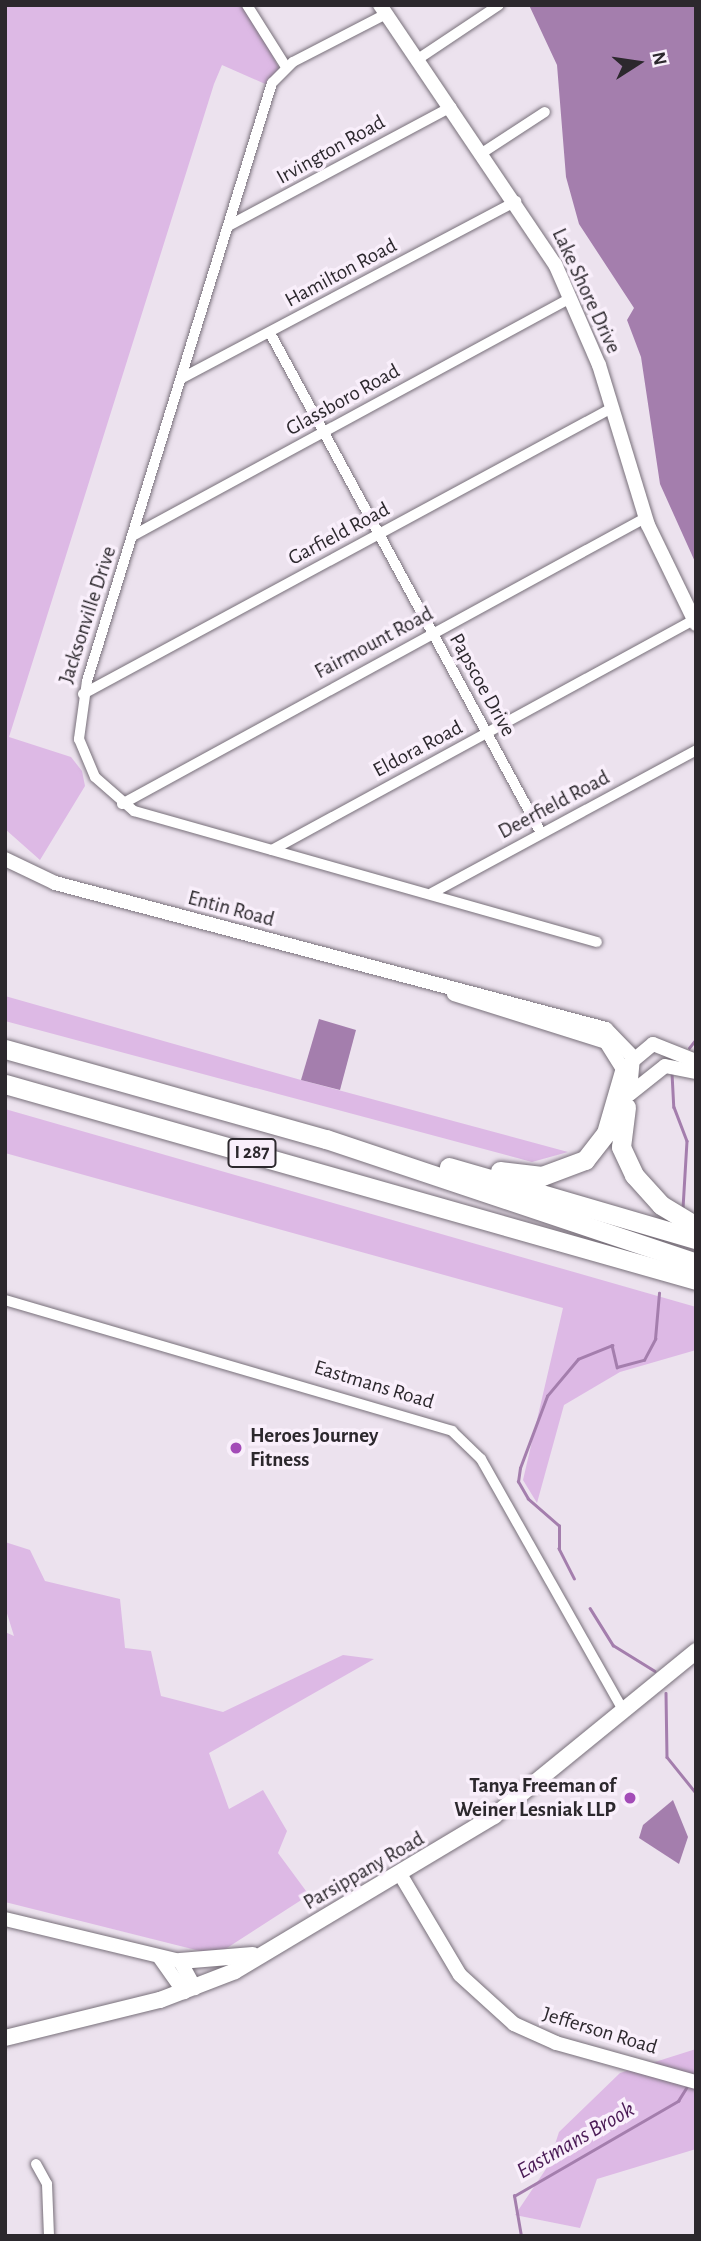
<!DOCTYPE html>
<html>
<head>
<meta charset="utf-8">
<style>
	body { margin:0 }
	#map { position:relative; width:701px; height:2241px; overflow:hidden; background:#ece2ee; font-family:"Alegreya Sans",sans-serif }
	div>[style] { position:absolute }
	.green>* { inset:0; background:#ddb9e5 }
	.water>* { inset:0; background:#a47ead }
	.stream>* { height:2.5px; margin:-1.25px; padding:0 1.25px; transform-origin:1.25px; border-radius:1.25px; background:#a47ead }
	.roads { filter:drop-shadow(0 0 2px #78707a) drop-shadow(0 0 2px #78707a) }
	.minor>* { height:10px; margin:-5px; padding:0 5px; transform-origin:5px; border-radius:5px; background:#fff }
	.tertiary>* { height:14px; margin:-7px; padding:0 7px; transform-origin:7px; border-radius:7px; background:#fff }
	.secondary>* { height:16px; margin:-8px; padding:0 8px; transform-origin:8px; border-radius:8px; background:#fff }
	.motorway>* { height:19px; margin:-9.5px; padding:0 9.5px; transform-origin:9.5px; border-radius:9.5px; background:#fff }
	.dots>* { width:19px; height:19px; translate:-50% -50%; box-sizing:border-box; border:4px solid #f9effb; border-radius:50% }
	span { translate:-50% -50%; white-space:nowrap; text-align:center; line-height:1.15; -webkit-text-stroke:7px #f9effb; paint-order:stroke }
	.shield-label span { padding:2px 5px; background:#f9effb; border:2px solid; border-radius:5px; -webkit-text-stroke-width:0 }
	.shield-label { font-size:19px; color:#2c282d; font-weight:700 }
	.street-label { font-size:21px; color:#2c282d }
	.poi-label { font-size:21px; color:#2c282d; font-weight:700 }
	.left { translate:0 -50%; text-align:left }
	.right { translate:-100% -50%; text-align:right }
	.water-label { font-size:23px; color:#4b1b56; font-style:italic }
	.frame { position:absolute; inset:0; border:7px solid #2c282d; pointer-events:none }
	.north { position:absolute; left:603px; top:28px; width:70px; height:70px; -webkit-text-stroke:5px #f9effb; paint-order:stroke; rotate:78deg; font-size:19px; font-weight:700; line-height:28px; text-align:center; color:#2c282d }
	.north::after { content:''; display:block; margin:auto; width:24px; height:32px; background:#2c282d; clip-path:polygon(50% 0,100% 100%,50% 72%,0 100%) }
</style>
</head>
<body>
<div id="map">
	<div class="green">
		<div style="clip-path:polygon(5px 5px,246px 5px,280px 70px,272px 87px,222px 65px,214px 84px,9px 737px,71px 757px,82px 771px,85px 786px,40px 860px,5px 829px)"></div>
		<div style="clip-path:polygon(5px 996px,301px 1080px,568px 1152px,532px 1162px,5px 1021px)"></div>
		<div style="clip-path:polygon(5px 1109px,696px 1307px,696px 1350px,620px 1372px,564px 1405px,537px 1503px,523px 1480px,563px 1308px,5px 1153px)"></div>
		<div style="clip-path:polygon(5px 1542px,30px 1550px,45px 1581px,120px 1599px,125px 1648px,151px 1651px,161px 1696px,223px 1712px,343px 1655px,374px 1659px,209px 1753px,229px 1809px,263px 1790px,287px 1831px,278px 1853px,309px 1895px,216px 1955px,5px 1902px,5px 1632px,14px 1636px,5px 1607px)"></div>
		<div style="clip-path:polygon(696px 2049px,696px 2149px,597px 2179px,580px 2228px,515px 2215px,548px 2166px,559px 2132px,620px 2073px)"></div>
	</div>
	<div class="water">
		<div style="clip-path:polygon(529px 5px,696px 5px,696px 564px,660px 484px,641px 357px,627px 320px,634px 308px,579px 224px,566px 177px,557px 65px)"></div>
		<div style="clip-path:polygon(319px 1019px,356px 1030px,340px 1090px,301px 1080px)"></div>
		<div style="clip-path:polygon(673px 1800px,688px 1837px,679px 1864px,639px 1838px,643px 1825px)"></div>
	</div>
	<div class="stream">
		<div style="left:689px;top:1048px;width:11px;rotate:-52deg"></div>
		<div style="left:672px;top:1073px;width:34px;rotate:87deg"></div>
		<div style="left:674px;top:1107px;width:36px;rotate:69deg"></div>
		<div style="left:687px;top:1141px;width:67px;rotate:93.4deg"></div>
		<div style="left:574px;top:1579px;width:34px;rotate:-117deg"></div>
		<div style="left:559px;top:1549px;width:23px;rotate:-90deg"></div>
		<div style="left:559px;top:1526px;width:41px;rotate:-138.9deg"></div>
		<div style="left:528px;top:1499px;width:20px;rotate:-120deg"></div>
		<div style="left:518px;top:1482px;width:14px;rotate:-82deg"></div>
		<div style="left:520px;top:1468px;width:77px;rotate:-69.4deg"></div>
		<div style="left:547px;top:1396px;width:48px;rotate:-50deg"></div>
		<div style="left:578px;top:1359px;width:37px;rotate:-22deg"></div>
		<div style="left:612px;top:1345px;width:23px;rotate:77deg"></div>
		<div style="left:617px;top:1367px;width:28px;rotate:-15deg"></div>
		<div style="left:644px;top:1360px;width:24px;rotate:-62deg"></div>
		<div style="left:655px;top:1339px;width:46px;rotate:-85deg"></div>
		<div style="left:590px;top:1608px;width:44px;rotate:58.1deg"></div>
		<div style="left:613px;top:1645px;width:49px;rotate:31.8deg"></div>
		<div style="left:666px;top:1693px;width:64px;rotate:89.1deg"></div>
		<div style="left:667px;top:1757px;width:46px;rotate:51.1deg"></div>
		<div style="left:696px;top:1855px;width:17px;rotate:90deg"></div>
		<div style="left:521px;top:2236px;width:41px;rotate:-99.9deg"></div>
		<div style="left:514px;top:2196px;width:190px;rotate:-30.1deg"></div>
		<div style="left:678px;top:2101px;width:15px;rotate:-58deg"></div>
	</div>
	<div class="roads">
		<div class="minor">
			<div style="left:247px;top:5px;width:73px;rotate:57.8deg"></div>
			<div style="left:386px;top:14px;width:105px;rotate:152.7deg"></div>
			<div style="left:293px;top:62px;width:30px;rotate:135deg"></div>
			<div style="left:272px;top:83px;width:626px;rotate:107.19deg"></div>
			<div style="left:87px;top:681px;width:59px;rotate:97.9deg"></div>
			<div style="left:79px;top:739px;width:41px;rotate:67.2deg"></div>
			<div style="left:95px;top:777px;width:52px;rotate:41.1deg"></div>
			<div style="left:134px;top:811px;width:481px;rotate:15.8deg"></div>
			<div style="left:418px;top:59px;width:97px;rotate:-33.7deg"></div>
			<div style="left:482px;top:153px;width:75px;rotate:-33.1deg"></div>
			<div style="left:230px;top:225px;width:251px;rotate:-28.1deg"></div>
			<div style="left:270px;top:333px;width:569px;rotate:61.54deg"></div>
			<div style="left:184px;top:377px;width:376px;rotate:-27.9deg"></div>
			<div style="left:134px;top:535px;width:497px;rotate:-28.5deg"></div>
			<div style="left:83px;top:694px;width:601px;rotate:-28.4deg"></div>
			<div style="left:122px;top:804px;width:596px;rotate:-28.67deg"></div>
			<div style="left:272px;top:850px;width:480px;rotate:-28.6deg"></div>
			<div style="left:432px;top:893px;width:300px;rotate:-28.4deg"></div>
			<div style="left:5px;top:1300px;width:466px;rotate:16.3deg"></div>
			<div style="left:452px;top:1431px;width:40px;rotate:44deg"></div>
			<div style="left:481px;top:1459px;width:291px;rotate:60.5deg"></div>
			<div style="left:36px;top:2164px;width:23px;rotate:61deg"></div>
			<div style="left:47px;top:2184px;width:52px;rotate:87.8deg"></div>
		</div>
		<div class="tertiary">
			<div style="left:380px;top:5px;width:313px;rotate:56deg"></div>
			<div style="left:555px;top:264px;width:110px;rotate:66.5deg"></div>
			<div style="left:599px;top:365px;width:167px;rotate:73deg"></div>
			<div style="left:648px;top:525px;width:110px;rotate:64.1deg"></div>
			<div style="left:5px;top:859px;width:55px;rotate:25.6deg"></div>
			<div style="left:55px;top:883px;width:570px;rotate:14.84deg"></div>
			<div style="left:606px;top:1029px;width:39px;rotate:46deg"></div>
			<div style="left:633px;top:1057px;width:37px;rotate:95deg"></div>
			<div style="left:454px;top:994px;width:159px;rotate:17.5deg"></div>
			<div style="left:606px;top:1042px;width:34px;rotate:58deg"></div>
			<div style="left:629px;top:1064px;width:31px;rotate:-40deg"></div>
			<div style="left:653px;top:1044px;width:46px;rotate:21.6deg"></div>
			<div style="left:631px;top:1093px;width:43px;rotate:-38.5deg"></div>
			<div style="left:665px;top:1066px;width:32px;rotate:11deg"></div>
			<div style="left:400px;top:1874px;width:117px;rotate:59.3deg"></div>
			<div style="left:460px;top:1975px;width:73px;rotate:42.2deg"></div>
			<div style="left:514px;top:2024px;width:46px;rotate:24.3deg"></div>
			<div style="left:556px;top:2043px;width:145px;rotate:15.6deg"></div>
			<div style="left:5px;top:1919px;width:180px;rotate:13.5deg"></div>
			<div style="left:180px;top:1961px;width:31px;rotate:61deg"></div>
			<div style="left:160px;top:1958px;width:42px;rotate:54.8deg"></div>
		</div>
		<div class="secondary">
			<div style="left:180px;top:1961px;width:73px;rotate:-4.7deg"></div>
			<div style="left:5px;top:2038px;width:160px;rotate:-13.8deg"></div>
			<div style="left:160px;top:2000px;width:80px;rotate:-21.1deg"></div>
			<div style="left:235px;top:1971px;width:302px;rotate:-30.9deg"></div>
			<div style="left:494px;top:1816px;width:261px;rotate:-39.2deg"></div>
		</div>
		<div class="motorway">
			<div style="left:5px;top:1049px;width:333px;rotate:15.7deg"></div>
			<div style="left:326px;top:1139px;width:390px;rotate:18.5deg"></div>
			<div style="left:5px;top:1084px;width:718px;rotate:15.84deg"></div>
			<div style="left:626px;top:1107px;width:40px;rotate:97.1deg"></div>
			<div style="left:621px;top:1147px;width:31px;rotate:65deg"></div>
			<div style="left:634px;top:1175px;width:40px;rotate:48deg"></div>
			<div style="left:661px;top:1205px;width:41px;rotate:31deg"></div>
			<div style="left:449px;top:1167px;width:257px;rotate:16.3deg"></div>
			<div style="left:500px;top:1171px;width:42px;rotate:6.8deg"></div>
			<div style="left:542px;top:1176px;width:46px;rotate:-20.4deg"></div>
			<div style="left:585px;top:1160px;width:34px;rotate:-52deg"></div>
			<div style="left:606px;top:1133px;width:65px;rotate:-73.8deg"></div>
		</div>
	</div>
	<div class="dots">
		<div style="left:236px;top:1448px;background:#a34bb7"></div>
		<div style="left:630px;top:1798px;background:#a34bb7"></div>
	</div>
	<div class="shield-label">
		<span style="left:252px;top:1153px">I 287</span>
	</div>
	<div class="street-label">
		<span style="left:331px;top:150px;rotate:-29deg">Irvington Road</span>
		<span style="left:341px;top:273px;rotate:-28deg">Hamilton Road</span>
		<span style="left:586px;top:291px;rotate:65deg">Lake Shore Drive</span>
		<span style="left:343px;top:400px;rotate:-29deg">Glassboro Road</span>
		<span style="left:339px;top:534px;rotate:-28deg">Garfield Road</span>
		<span style="left:88px;top:615px;rotate:-72deg">Jacksonville Drive</span>
		<span style="left:374px;top:643px;rotate:-28deg">Fairmount Road</span>
		<span style="left:482px;top:685px;rotate:61deg">Papscoe Drive</span>
		<span style="left:418px;top:749px;rotate:-28deg">Eldora Road</span>
		<span style="left:554px;top:805px;rotate:-28deg">Deerfield Road</span>
		<span style="left:231px;top:909px;rotate:15deg">Entin Road</span>
		<span style="left:374px;top:1385px;rotate:17deg">Eastmans Road</span>
		<span style="left:364px;top:1871px;rotate:-30deg">Parsippany Road</span>
		<span style="left:600px;top:2031px;rotate:17deg">Jefferson Road</span>
	</div>
	<div class="poi-label">
		<span class="left" style="left:250px;top:1448px">Heroes Journey<br>Fitness</span>
		<span class="right" style="left:616px;top:1798px">Tanya Freeman of<br>Weiner Lesniak LLP</span>
	</div>
	<div class="water-label">
		<span style="left:576px;top:2141px;rotate:-30deg">Eastmans Brook</span>
	</div>
	<div class="frame"></div>
	<div class="north">N</div>
</div>
</body>
</html>
